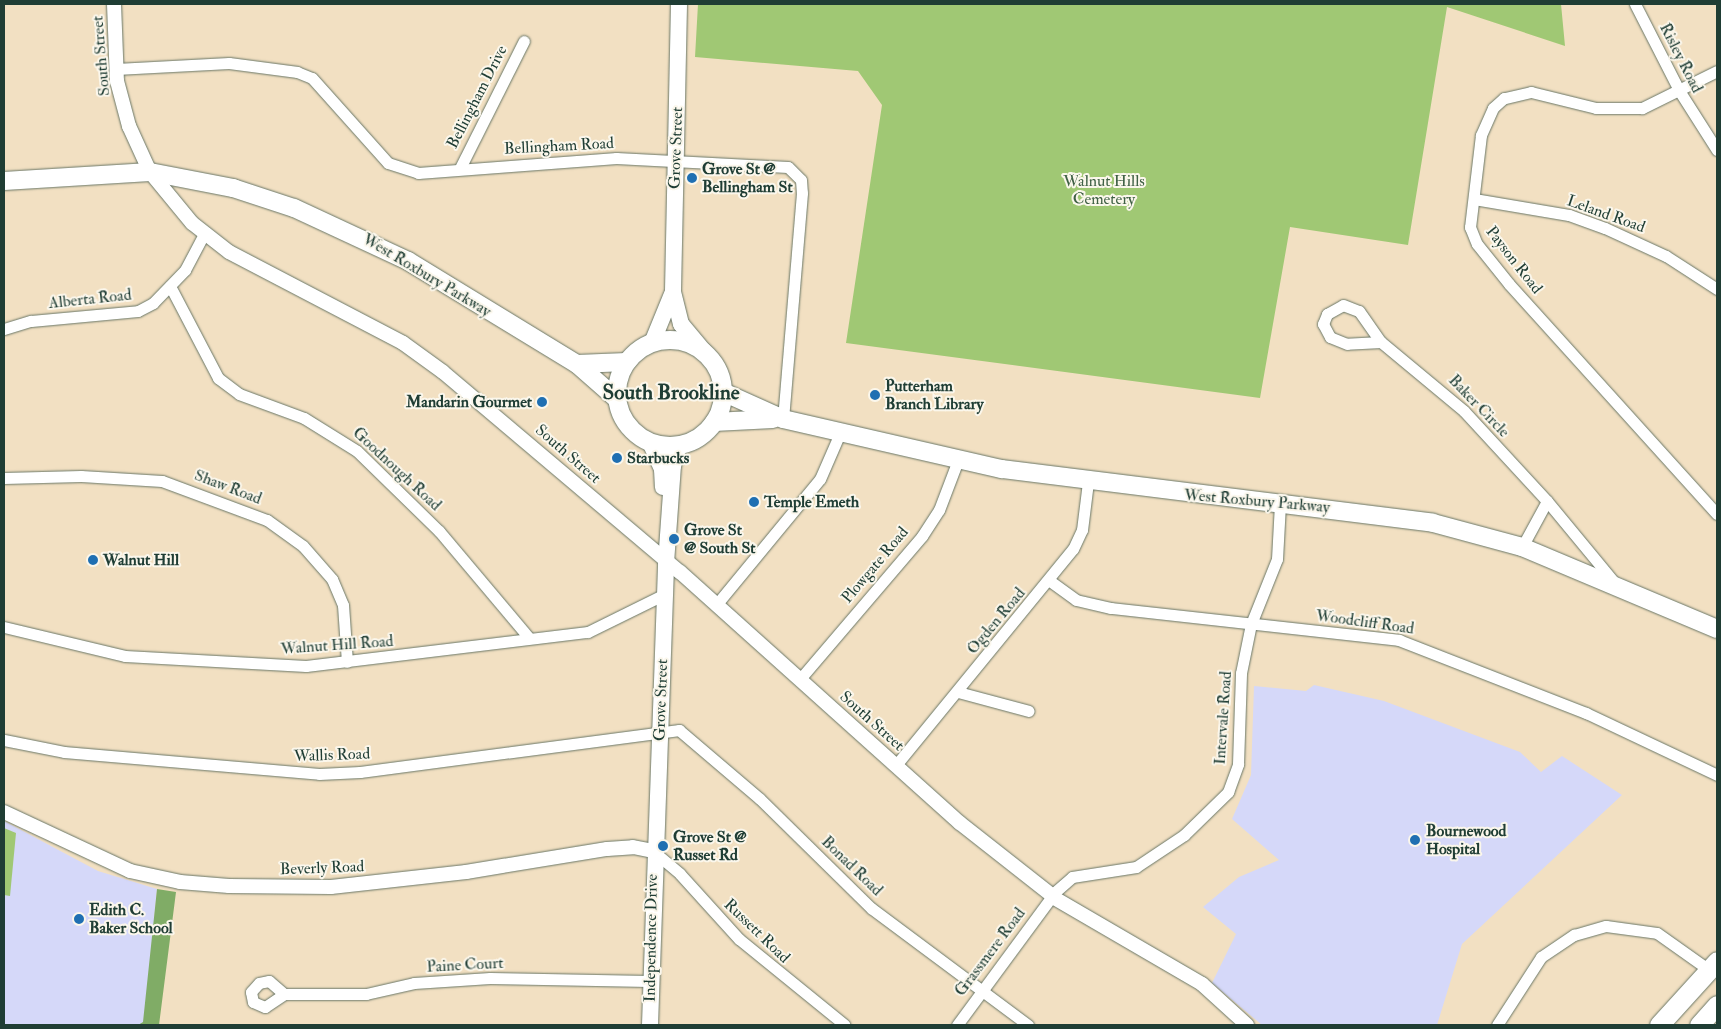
<!DOCTYPE html>
<html>
<head>
<meta charset="utf-8">
<style>
	body { margin:0 }
	#map { position:relative; width:1721px; height:1029px; overflow:hidden; background:#f2e0c2; font-family:"IM FELL Double Pica",serif }
	div>[style] { position:absolute }
	.built>* { inset:0; background:#d5d8f9 }
	.green>* { inset:0; background:#a0c874 }
	.forest>* { inset:0; background:#80ac66 }
	.roads { filter:drop-shadow(0 0 1px #697666) drop-shadow(0 0 1px #697666) }
	.minor>* { height:11px; margin:-5.5px; padding:0 5.5px; transform-origin:5.5px; border-radius:5.5px; background:#fff }
	.tertiary>* { height:14px; margin:-7px; padding:0 7px; transform-origin:7px; border-radius:7px; background:#fff }
	.secondary>* { height:16px; margin:-8px; padding:0 8px; transform-origin:8px; border-radius:8px; background:#fff }
	.primary>* { height:18px; margin:-9px; padding:0 9px; transform-origin:9px; border-radius:9px; background:#fff }
	.primary>.ring { margin:-9px; padding:0; box-sizing:content-box; background:none; border:18px solid #fff; border-radius:50% }
	.trunk>* { height:19px; margin:-9.5px; padding:0 9.5px; transform-origin:9.5px; border-radius:9.5px; background:#fff }
	.dots>* { width:14px; height:14px; translate:-50% -50%; box-sizing:border-box; border:2px solid #fbf7ec; border-radius:50% }
	span { translate:-50% -50%; white-space:nowrap; text-align:center; line-height:1.15; -webkit-text-stroke:4px #fbf7ec; paint-order:stroke }
	.street-label { font-size:16px; color:#1f3d34 }
	.poi-label { font-size:16px; color:#1f3d34; font-weight:700 }
	.left { translate:0 -50%; text-align:left }
	.right { translate:-100% -50%; text-align:right }
	.park-label { font-size:16px; color:#3f6044 }
	.district-label { font-size:21px; color:#1f3d34; font-weight:700 }
	.frame { position:absolute; inset:0; border:5px solid #1f3d34; pointer-events:none }
</style>
</head>
<body>
<div id="map">
	<div class="built">
		<div style="clip-path:polygon(1314px 685px,1384px 701px,1520px 752px,1541px 772px,1562px 756px,1622px 795px,1462px 944px,1437px 1025px,1262px 1025px,1212px 983px,1236px 934px,1203px 907px,1239px 877px,1279px 860px,1232px 819px,1251px 775px,1254px 686px,1306px 691px)"></div>
		<div style="clip-path:polygon(4px 821px,98px 871px,157px 889px,144px 1025px,4px 1025px)"></div>
	</div>
	<div class="green">
		<div style="clip-path:polygon(698px 4px,1561px 4px,1565px 46px,1447px 7px,1408px 245px,1290px 227px,1260px 398px,846px 343px,882px 105px,858px 71px,695px 57px)"></div>
		<div style="clip-path:polygon(4px 828px,16px 833px,10px 896px,4px 895px)"></div>
	</div>
	<div class="forest">
		<div style="clip-path:polygon(157px 889px,176px 892px,159px 1025px,138px 1025px,143px 1022px)"></div>
	</div>
	<div class="roads">
		<div class="minor">
			<div style="left:1635px;top:4px;width:99px;rotate:62.9deg"></div>
			<div style="left:1680px;top:92px;width:69px;rotate:57.5deg"></div>
			<div style="left:116px;top:69px;width:113px;rotate:-3deg"></div>
			<div style="left:229px;top:63px;width:69px;rotate:7.5deg"></div>
			<div style="left:297px;top:72px;width:16px;rotate:22deg"></div>
			<div style="left:312px;top:78px;width:114px;rotate:48.2deg"></div>
			<div style="left:388px;top:163px;width:32px;rotate:18deg"></div>
			<div style="left:418px;top:173px;width:199px;rotate:-4.3deg"></div>
			<div style="left:616px;top:158px;width:172px;rotate:3deg"></div>
			<div style="left:788px;top:167px;width:18px;rotate:45deg"></div>
			<div style="left:801px;top:180px;width:13px;rotate:86deg"></div>
			<div style="left:802px;top:193px;width:227px;rotate:94.8deg"></div>
			<div style="left:1717px;top:71px;width:84px;rotate:153.7deg"></div>
			<div style="left:1642px;top:108px;width:46px;rotate:180deg"></div>
			<div style="left:1596px;top:108px;width:67px;rotate:-166.2deg"></div>
			<div style="left:1531px;top:92px;width:28px;rotate:167deg"></div>
			<div style="left:1504px;top:98px;width:15px;rotate:138deg"></div>
			<div style="left:1493px;top:108px;width:30px;rotate:114deg"></div>
			<div style="left:1481px;top:135px;width:93px;rotate:96.8deg"></div>
			<div style="left:1470px;top:227px;width:18px;rotate:68deg"></div>
			<div style="left:1477px;top:244px;width:51px;rotate:51.3deg"></div>
			<div style="left:1509px;top:284px;width:310px;rotate:47.9deg"></div>
			<div style="left:460px;top:168px;width:142px;rotate:-63.3deg"></div>
			<div style="left:1474px;top:199px;width:96px;rotate:9.6deg"></div>
			<div style="left:1569px;top:215px;width:38px;rotate:20deg"></div>
			<div style="left:1605px;top:228px;width:67px;rotate:24.7deg"></div>
			<div style="left:1666px;top:256px;width:61px;rotate:32.9deg"></div>
			<div style="left:170px;top:286px;width:104px;rotate:62.4deg"></div>
			<div style="left:218px;top:378px;width:26px;rotate:37deg"></div>
			<div style="left:239px;top:394px;width:69px;rotate:20.3deg"></div>
			<div style="left:304px;top:418px;width:62px;rotate:31.9deg"></div>
			<div style="left:357px;top:451px;width:115px;rotate:44.3deg"></div>
			<div style="left:439px;top:531px;width:140px;rotate:49.9deg"></div>
			<div style="left:4px;top:329px;width:28px;rotate:-17deg"></div>
			<div style="left:31px;top:321px;width:107px;rotate:-5.3deg"></div>
			<div style="left:138px;top:311px;width:17px;rotate:-28deg"></div>
			<div style="left:153px;top:303px;width:46px;rotate:-45.9deg"></div>
			<div style="left:185px;top:270px;width:41px;rotate:-62.2deg"></div>
			<div style="left:1381px;top:342px;width:34px;rotate:177deg"></div>
			<div style="left:1347px;top:344px;width:18px;rotate:-158deg"></div>
			<div style="left:1330px;top:337px;width:15px;rotate:-118deg"></div>
			<div style="left:1323px;top:324px;width:11px;rotate:-68deg"></div>
			<div style="left:1327px;top:314px;width:18px;rotate:-29deg"></div>
			<div style="left:1343px;top:305px;width:17px;rotate:21deg"></div>
			<div style="left:1359px;top:311px;width:38px;rotate:55deg"></div>
			<div style="left:1381px;top:342px;width:108px;rotate:39.7deg"></div>
			<div style="left:1464px;top:411px;width:122px;rotate:47.3deg"></div>
			<div style="left:1547px;top:501px;width:52px;rotate:118.5deg"></div>
			<div style="left:4px;top:478px;width:77px;rotate:-1.5deg"></div>
			<div style="left:81px;top:476px;width:81px;rotate:3.5deg"></div>
			<div style="left:162px;top:481px;width:112px;rotate:20.4deg"></div>
			<div style="left:267px;top:520px;width:44px;rotate:35.8deg"></div>
			<div style="left:303px;top:546px;width:44px;rotate:48.7deg"></div>
			<div style="left:332px;top:579px;width:28px;rotate:67deg"></div>
			<div style="left:343px;top:605px;width:57px;rotate:86deg"></div>
			<div style="left:1547px;top:501px;width:105px;rotate:50.4deg"></div>
			<div style="left:1050px;top:581px;width:32px;rotate:36deg"></div>
			<div style="left:1076px;top:600px;width:36px;rotate:13deg"></div>
			<div style="left:1111px;top:608px;width:290px;rotate:6.3deg"></div>
			<div style="left:1399px;top:640px;width:201px;rotate:21.3deg"></div>
			<div style="left:1586px;top:713px;width:145px;rotate:25.3deg"></div>
			<div style="left:716px;top:605px;width:163px;rotate:-50.5deg"></div>
			<div style="left:820px;top:479px;width:50px;rotate:-66.5deg"></div>
			<div style="left:4px;top:627px;width:124px;rotate:13.5deg"></div>
			<div style="left:125px;top:656px;width:181px;rotate:3.2deg"></div>
			<div style="left:306px;top:666px;width:284px;rotate:-6.9deg"></div>
			<div style="left:588px;top:632px;width:86px;rotate:-26.3deg"></div>
			<div style="left:800px;top:679px;width:188px;rotate:-49.5deg"></div>
			<div style="left:922px;top:536px;width:31px;rotate:-57deg"></div>
			<div style="left:939px;top:510px;width:53px;rotate:-69.2deg"></div>
			<div style="left:958px;top:692px;width:73px;rotate:15deg"></div>
			<div style="left:4px;top:740px;width:61px;rotate:11.3deg"></div>
			<div style="left:64px;top:752px;width:256px;rotate:4.9deg"></div>
			<div style="left:319px;top:774px;width:41px;rotate:-2.8deg"></div>
			<div style="left:360px;top:772px;width:322px;rotate:-7.5deg"></div>
			<div style="left:679px;top:730px;width:106px;rotate:40.4deg"></div>
			<div style="left:760px;top:799px;width:156px;rotate:44.5deg"></div>
			<div style="left:871px;top:908px;width:196px;rotate:36.7deg"></div>
			<div style="left:896px;top:765px;width:279px;rotate:-50.7deg"></div>
			<div style="left:1073px;top:549px;width:21px;rotate:-65deg"></div>
			<div style="left:1082px;top:530px;width:48px;rotate:-82.9deg"></div>
			<div style="left:653px;top:851px;width:35px;rotate:40deg"></div>
			<div style="left:680px;top:874px;width:88px;rotate:47.8deg"></div>
			<div style="left:739px;top:939px;width:136px;rotate:39.1deg"></div>
			<div style="left:1055px;top:892px;width:23px;rotate:-41deg"></div>
			<div style="left:1072px;top:877px;width:65px;rotate:-8.9deg"></div>
			<div style="left:1136px;top:867px;width:58px;rotate:-33.7deg"></div>
			<div style="left:1184px;top:835px;width:62px;rotate:-44.3deg"></div>
			<div style="left:1228px;top:792px;width:30px;rotate:-70deg"></div>
			<div style="left:1238px;top:764px;width:91px;rotate:-88.1deg"></div>
			<div style="left:1241px;top:673px;width:50px;rotate:-78.5deg"></div>
			<div style="left:1251px;top:624px;width:70px;rotate:-68.2deg"></div>
			<div style="left:1277px;top:559px;width:56px;rotate:-86.9deg"></div>
			<div style="left:284px;top:994px;width:20px;rotate:-139deg"></div>
			<div style="left:269px;top:981px;width:10px;rotate:169deg"></div>
			<div style="left:259px;top:983px;width:12px;rotate:132deg"></div>
			<div style="left:251px;top:992px;width:10px;rotate:79deg"></div>
			<div style="left:253px;top:1002px;width:13px;rotate:23deg"></div>
			<div style="left:265px;top:1007px;width:23px;rotate:-34deg"></div>
			<div style="left:284px;top:994px;width:82px"></div>
			<div style="left:366px;top:994px;width:49px;rotate:-12.9deg"></div>
			<div style="left:414px;top:983px;width:76px;rotate:-3.8deg"></div>
			<div style="left:490px;top:978px;width:159px;rotate:1.1deg"></div>
			<div style="left:957px;top:1025px;width:157px;rotate:-53.6deg"></div>
			<div style="left:1497px;top:1025px;width:81px;rotate:-57.1deg"></div>
			<div style="left:1541px;top:957px;width:40px;rotate:-34deg"></div>
			<div style="left:1574px;top:935px;width:33px;rotate:-16deg"></div>
			<div style="left:1606px;top:926px;width:51px;rotate:7.8deg"></div>
			<div style="left:1657px;top:933px;width:64px;rotate:35.4deg"></div>
			<div style="left:1709px;top:970px;width:5px;rotate:-53deg"></div>
		</div>
		<div class="tertiary">
			<div style="left:114px;top:4px;width:77px;rotate:87.8deg"></div>
			<div style="left:117px;top:81px;width:47px;rotate:75.1deg"></div>
			<div style="left:129px;top:126px;width:51px;rotate:65.5deg"></div>
			<div style="left:150px;top:172px;width:66px;rotate:50.5deg"></div>
			<div style="left:192px;top:223px;width:47px;rotate:38.1deg"></div>
			<div style="left:229px;top:252px;width:196px;rotate:27.6deg"></div>
			<div style="left:403px;top:343px;width:49px;rotate:35.9deg"></div>
			<div style="left:443px;top:372px;width:310px;rotate:40.2deg"></div>
			<div style="left:680px;top:572px;width:376px;rotate:41.9deg"></div>
			<div style="left:960px;top:823px;width:113px;rotate:38.2deg"></div>
			<div style="left:4px;top:812px;width:139px;rotate:25.1deg"></div>
			<div style="left:130px;top:871px;width:51px;rotate:12.4deg"></div>
			<div style="left:180px;top:882px;width:49px;rotate:4.7deg"></div>
			<div style="left:229px;top:886px;width:102px;rotate:0.6deg"></div>
			<div style="left:331px;top:887px;width:136px;rotate:-6.3deg"></div>
			<div style="left:466px;top:872px;width:143px;rotate:-9.3deg"></div>
			<div style="left:607px;top:849px;width:26px;rotate:-4deg"></div>
			<div style="left:633px;top:847px;width:20px;rotate:11deg"></div>
			<div style="left:1056px;top:899px;width:169px;rotate:30.2deg"></div>
			<div style="left:1202px;top:984px;width:61px;rotate:42.3deg"></div>
		</div>
		<div class="secondary">
			<div style="left:679px;top:4px;width:288px;rotate:91.2deg"></div>
			<div style="left:673px;top:292px;width:33px;rotate:76deg"></div>
			<div style="left:681px;top:324px;width:40px;rotate:50deg"></div>
			<div style="left:652px;top:343px;width:53px;rotate:-67.8deg"></div>
			<div style="left:650px;top:442px;width:30px;rotate:66deg"></div>
			<div style="left:662px;top:469px;width:18px;rotate:87deg"></div>
			<div style="left:650px;top:1025px;width:462px;rotate:-88deg"></div>
			<div style="left:666px;top:563px;width:97px;rotate:-85.9deg"></div>
			<div style="left:673px;top:466px;width:22px;rotate:-74deg"></div>
		</div>
		<div class="primary">
			<div style="left:4px;top:181px;width:146px;rotate:-3.5deg"></div>
			<div style="left:150px;top:172px;width:85px;rotate:10.9deg"></div>
			<div style="left:233px;top:188px;width:64px;rotate:18.2deg"></div>
			<div style="left:294px;top:208px;width:126px;rotate:24.9deg"></div>
			<div style="left:408px;top:261px;width:198px;rotate:31.4deg"></div>
			<div style="left:577px;top:364px;width:53px;rotate:41.2deg"></div>
			<div class="ring" style="left:617px;top:340px;width:88px;height:88px"></div>
			<div style="left:577px;top:364px;width:50px;rotate:-2.3deg"></div>
			<div style="left:723px;top:392px;width:66px;rotate:24.2deg"></div>
			<div style="left:783px;top:419px;width:225px;rotate:12.9deg"></div>
			<div style="left:1002px;top:469px;width:434px;rotate:7.1deg"></div>
			<div style="left:1433px;top:523px;width:92px;rotate:15.1deg"></div>
			<div style="left:1522px;top:547px;width:212px;rotate:22.8deg"></div>
			<div style="left:714px;top:422px;width:59px;rotate:-2.9deg"></div>
		</div>
		<div class="trunk">
			<div style="left:1659px;top:1025px;width:86px;rotate:-47.8deg"></div>
			<div style="left:1699px;top:1025px;width:27px;rotate:-48deg"></div>
		</div>
	</div>
	<div class="dots">
		<div style="left:692px;top:178px;background:#1f6fb2"></div>
		<div style="left:875px;top:395px;background:#1f6fb2"></div>
		<div style="left:542px;top:402px;background:#1f6fb2"></div>
		<div style="left:617px;top:458px;background:#1f6fb2"></div>
		<div style="left:754px;top:502px;background:#1f6fb2"></div>
		<div style="left:674px;top:539px;background:#1f6fb2"></div>
		<div style="left:93px;top:560px;background:#1f6fb2"></div>
		<div style="left:1415px;top:840px;background:#1f6fb2"></div>
		<div style="left:663px;top:846px;background:#1f6fb2"></div>
		<div style="left:79px;top:919px;background:#1f6fb2"></div>
	</div>
	<div class="street-label">
		<span style="left:101px;top:56px;rotate:-95deg">South Street</span>
		<span style="left:1681px;top:58px;rotate:63deg">Risley Road</span>
		<span style="left:477px;top:97px;rotate:-63deg">Bellingham Drive</span>
		<span style="left:559px;top:146px;rotate:-3deg">Bellingham Road</span>
		<span style="left:676px;top:148px;rotate:-88deg">Grove Street</span>
		<span style="left:1606px;top:214px;rotate:20deg">Leland Road</span>
		<span style="left:1514px;top:260px;rotate:52deg">Payson Road</span>
		<span style="left:427px;top:275px;rotate:31deg">West Roxbury Parkway</span>
		<span style="left:90px;top:299px;rotate:-6deg">Alberta Road</span>
		<span style="left:1479px;top:406px;rotate:46deg">Baker Circle</span>
		<span style="left:568px;top:454px;rotate:41deg">South Street</span>
		<span style="left:397px;top:469px;rotate:43deg">Goodnough Road</span>
		<span style="left:228px;top:487px;rotate:21deg">Shaw Road</span>
		<span style="left:1257px;top:501px;rotate:5deg">West Roxbury Parkway</span>
		<span style="left:875px;top:565px;rotate:-50deg">Plowgate Road</span>
		<span style="left:996px;top:621px;rotate:-50deg">Ogden Road</span>
		<span style="left:1365px;top:622px;rotate:8deg">Woodcliff Road</span>
		<span style="left:337px;top:645px;rotate:-4deg">Walnut Hill Road</span>
		<span style="left:661px;top:700px;rotate:-88deg">Grove Street</span>
		<span style="left:1223px;top:718px;rotate:-86deg">Intervale Road</span>
		<span style="left:872px;top:721px;rotate:42deg">South Street</span>
		<span style="left:332px;top:755px;rotate:-2deg">Wallis Road</span>
		<span style="left:852px;top:866px;rotate:44deg">Bonad Road</span>
		<span style="left:322px;top:868px;rotate:-2deg">Beverly Road</span>
		<span style="left:757px;top:931px;rotate:44deg">Russett Road</span>
		<span style="left:651px;top:938px;rotate:-89deg">Independence Drive</span>
		<span style="left:990px;top:952px;rotate:-53deg">Grassmere Road</span>
		<span style="left:465px;top:965px;rotate:-3deg">Paine Court</span>
	</div>
	<div class="poi-label">
		<span class="left" style="left:702px;top:178px">Grove St @<br>Bellingham St</span>
		<span class="left" style="left:885px;top:395px">Putterham<br>Branch Library</span>
		<span class="right" style="left:532px;top:402px">Mandarin Gourmet</span>
		<span class="left" style="left:627px;top:458px">Starbucks</span>
		<span class="left" style="left:764px;top:502px">Temple Emeth</span>
		<span class="left" style="left:684px;top:539px">Grove St<br>@ South St</span>
		<span class="left" style="left:103px;top:560px">Walnut Hill</span>
		<span class="left" style="left:1426px;top:840px">Bournewood<br>Hospital</span>
		<span class="left" style="left:673px;top:846px">Grove St @<br>Russet Rd</span>
		<span class="left" style="left:89px;top:919px">Edith C.<br>Baker School</span>
	</div>
	<div class="park-label">
		<span style="left:1104px;top:190px">Walnut Hills<br>Cemetery</span>
	</div>
	<div class="district-label">
		<span style="left:671px;top:393px">South Brookline</span>
	</div>
	<div class="frame"></div>
</div>
</body>
</html>
